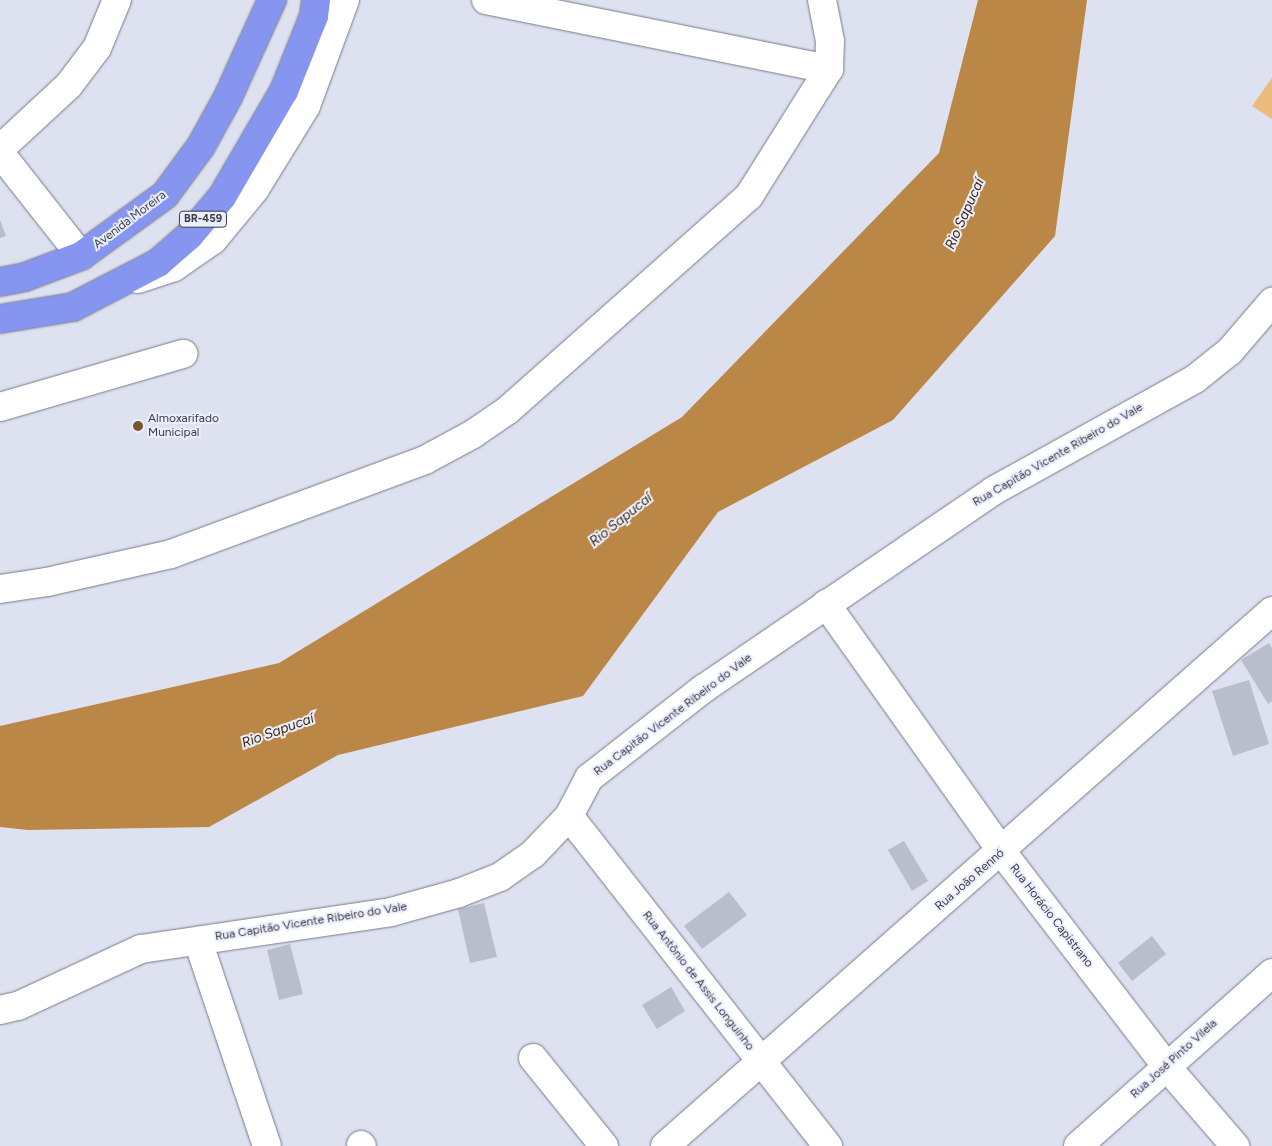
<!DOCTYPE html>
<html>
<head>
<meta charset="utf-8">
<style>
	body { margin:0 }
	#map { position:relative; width:1272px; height:1146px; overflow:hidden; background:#dde1f0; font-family:Figtree,sans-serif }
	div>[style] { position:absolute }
	.green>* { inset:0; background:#edba7d }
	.water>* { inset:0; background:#ba8747 }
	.building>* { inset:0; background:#babdcc }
	.roads { filter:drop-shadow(0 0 1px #777a88) drop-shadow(0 0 1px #777a88) }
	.minor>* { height:28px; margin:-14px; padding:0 14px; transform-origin:14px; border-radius:14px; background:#fff }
	.highway>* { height:28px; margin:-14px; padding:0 14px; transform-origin:14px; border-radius:14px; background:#8695ef }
	.dots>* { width:14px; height:14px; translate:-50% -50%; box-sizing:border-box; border:2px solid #ebeefe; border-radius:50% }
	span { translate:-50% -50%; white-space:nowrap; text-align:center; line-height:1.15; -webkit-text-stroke:4px #ebeefe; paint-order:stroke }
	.shield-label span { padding:1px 4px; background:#ebeefe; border:1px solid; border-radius:4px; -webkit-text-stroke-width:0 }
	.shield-label { font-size:11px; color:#3a3c42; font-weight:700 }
	.street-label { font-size:12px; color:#3a3c42 }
	.poi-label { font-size:12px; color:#3a3c42 }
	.left { translate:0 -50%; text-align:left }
	.water-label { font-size:14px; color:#3b2508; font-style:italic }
</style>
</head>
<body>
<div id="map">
	<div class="green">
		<div style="clip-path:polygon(1272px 78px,1272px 119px,1252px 106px)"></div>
	</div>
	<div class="water">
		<div style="clip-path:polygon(978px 0,1087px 0,1055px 236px,893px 420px,718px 512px,583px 696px,338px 755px,209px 827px,28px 830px,0 827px,0 726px,279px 663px,682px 417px,939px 153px)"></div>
	</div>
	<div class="building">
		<div style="clip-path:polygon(0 220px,6px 236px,0 238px)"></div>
		<div style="clip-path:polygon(1269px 643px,1272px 648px,1272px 701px,1268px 704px,1241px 660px)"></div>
		<div style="clip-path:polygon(1249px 680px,1269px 744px,1233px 756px,1212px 691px)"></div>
		<div style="clip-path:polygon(904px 841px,928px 881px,912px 891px,888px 850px)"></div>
		<div style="clip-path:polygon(729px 892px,747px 915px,702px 949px,684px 926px)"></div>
		<div style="clip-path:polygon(484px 903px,497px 957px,470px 963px,458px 909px)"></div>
		<div style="clip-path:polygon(1152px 936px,1166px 954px,1132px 981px,1118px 963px)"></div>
		<div style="clip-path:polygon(290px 944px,303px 994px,279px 1000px,267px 950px)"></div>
		<div style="clip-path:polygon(671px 987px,685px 1011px,657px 1029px,642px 1005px)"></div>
	</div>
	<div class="roads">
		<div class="minor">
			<div style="left:486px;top:0;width:350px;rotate:11.4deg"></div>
			<div style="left:0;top:149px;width:94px;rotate:-42.8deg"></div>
			<div style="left:69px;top:85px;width:46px;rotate:-52.9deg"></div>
			<div style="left:97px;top:48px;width:52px;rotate:-67.4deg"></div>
			<div style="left:0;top:153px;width:131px;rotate:51.8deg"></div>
			<div style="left:138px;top:279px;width:38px;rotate:-18deg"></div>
			<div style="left:174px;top:267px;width:47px;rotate:-34.7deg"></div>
			<div style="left:213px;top:240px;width:66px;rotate:-50.5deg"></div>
			<div style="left:255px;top:189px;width:97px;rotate:-58.4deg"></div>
			<div style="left:306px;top:106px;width:113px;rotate:-69.8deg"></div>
			<div style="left:0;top:407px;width:191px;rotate:-16.2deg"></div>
			<div style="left:0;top:589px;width:48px;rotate:-8.5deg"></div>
			<div style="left:47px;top:582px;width:127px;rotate:-12.7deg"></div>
			<div style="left:171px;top:554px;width:271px;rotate:-20.3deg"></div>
			<div style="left:425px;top:460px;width:55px;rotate:-28.4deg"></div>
			<div style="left:473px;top:434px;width:42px;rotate:-34.4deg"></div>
			<div style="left:508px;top:410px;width:322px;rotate:-41.6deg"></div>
			<div style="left:749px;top:196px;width:150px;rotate:-57.8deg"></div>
			<div style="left:829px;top:69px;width:28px;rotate:-88deg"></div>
			<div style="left:830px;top:41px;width:42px;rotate:-101deg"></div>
			<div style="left:826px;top:604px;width:304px;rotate:54.6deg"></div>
			<div style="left:1002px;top:852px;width:270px;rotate:52.5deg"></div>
			<div style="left:1166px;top:1066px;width:106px;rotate:49.2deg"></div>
			<div style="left:569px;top:816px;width:420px;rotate:51.9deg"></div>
			<div style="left:198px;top:941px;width:216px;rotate:71.4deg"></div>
			<div style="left:0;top:1010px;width:18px;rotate:-13deg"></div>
			<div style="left:18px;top:1006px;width:136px;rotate:-24.9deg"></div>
			<div style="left:141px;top:949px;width:253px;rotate:-8.4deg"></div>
			<div style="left:391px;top:912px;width:71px;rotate:-15.6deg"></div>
			<div style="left:459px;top:893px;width:44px;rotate:-21.3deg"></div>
			<div style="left:500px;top:877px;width:40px;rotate:-34.9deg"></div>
			<div style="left:533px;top:854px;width:52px;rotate:-46.5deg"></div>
			<div style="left:569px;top:816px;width:43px;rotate:-62.2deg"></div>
			<div style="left:589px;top:778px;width:145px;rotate:-38deg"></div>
			<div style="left:703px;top:689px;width:351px;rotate:-34.3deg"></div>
			<div style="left:993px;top:491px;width:231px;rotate:-29deg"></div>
			<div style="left:1195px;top:379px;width:45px;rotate:-38.7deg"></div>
			<div style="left:1230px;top:351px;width:65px;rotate:-49.4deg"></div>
			<div style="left:533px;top:1058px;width:113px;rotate:51.1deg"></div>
			<div style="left:361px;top:1145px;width:1px;rotate:45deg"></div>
			<div style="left:665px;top:1146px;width:809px;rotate:-41.39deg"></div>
			<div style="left:1078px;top:1146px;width:260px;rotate:-41.7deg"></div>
		</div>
		<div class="highway">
			<div style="left:0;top:282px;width:25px;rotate:-11deg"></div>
			<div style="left:25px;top:277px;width:60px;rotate:-20.6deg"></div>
			<div style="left:81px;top:256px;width:104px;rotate:-36deg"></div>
			<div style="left:165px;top:195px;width:61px;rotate:-53.7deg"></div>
			<div style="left:201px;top:146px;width:56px;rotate:-61.1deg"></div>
			<div style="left:228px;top:97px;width:107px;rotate:-65.6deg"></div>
			<div style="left:0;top:319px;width:74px;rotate:-9.3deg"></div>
			<div style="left:73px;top:307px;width:96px;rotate:-27.4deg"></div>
			<div style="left:158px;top:263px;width:41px;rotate:-41.1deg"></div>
			<div style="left:189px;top:236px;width:51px;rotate:-49.8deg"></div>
			<div style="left:222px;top:197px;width:123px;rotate:-59.7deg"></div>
			<div style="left:284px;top:91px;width:81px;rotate:-68.2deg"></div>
			<div style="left:314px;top:16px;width:16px;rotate:-83deg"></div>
		</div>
	</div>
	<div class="dots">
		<div style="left:138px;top:426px;background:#77562d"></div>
	</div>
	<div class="shield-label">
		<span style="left:203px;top:219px">BR-459</span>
	</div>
	<div class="street-label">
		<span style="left:130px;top:220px;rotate:-37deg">Avenida Moreira</span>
		<span style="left:1058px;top:455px;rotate:-30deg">Rua Capitão Vicente Ribeiro do Vale</span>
		<span style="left:673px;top:715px;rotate:-37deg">Rua Capitão Vicente Ribeiro do Vale</span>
		<span style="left:970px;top:880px;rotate:-41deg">Rua João Rennó</span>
		<span style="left:1051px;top:916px;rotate:52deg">Rua Horácio Capistrano</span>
		<span style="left:311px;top:922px;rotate:-9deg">Rua Capitão Vicente Ribeiro do Vale</span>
		<span style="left:698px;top:981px;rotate:52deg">Rua Antônio de Assis Longuinho</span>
		<span style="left:1174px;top:1059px;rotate:-42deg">Rua José Pinto Vilela</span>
	</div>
	<div class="poi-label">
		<span class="left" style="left:148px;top:426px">Almoxarifado<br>Municipal</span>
	</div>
	<div class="water-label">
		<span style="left:965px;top:214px;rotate:-66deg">Rio Sapucaí</span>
		<span style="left:621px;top:520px;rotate:-39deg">Rio Sapucaí</span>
		<span style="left:278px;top:731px;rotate:-20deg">Rio Sapucaí</span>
	</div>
</div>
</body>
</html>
